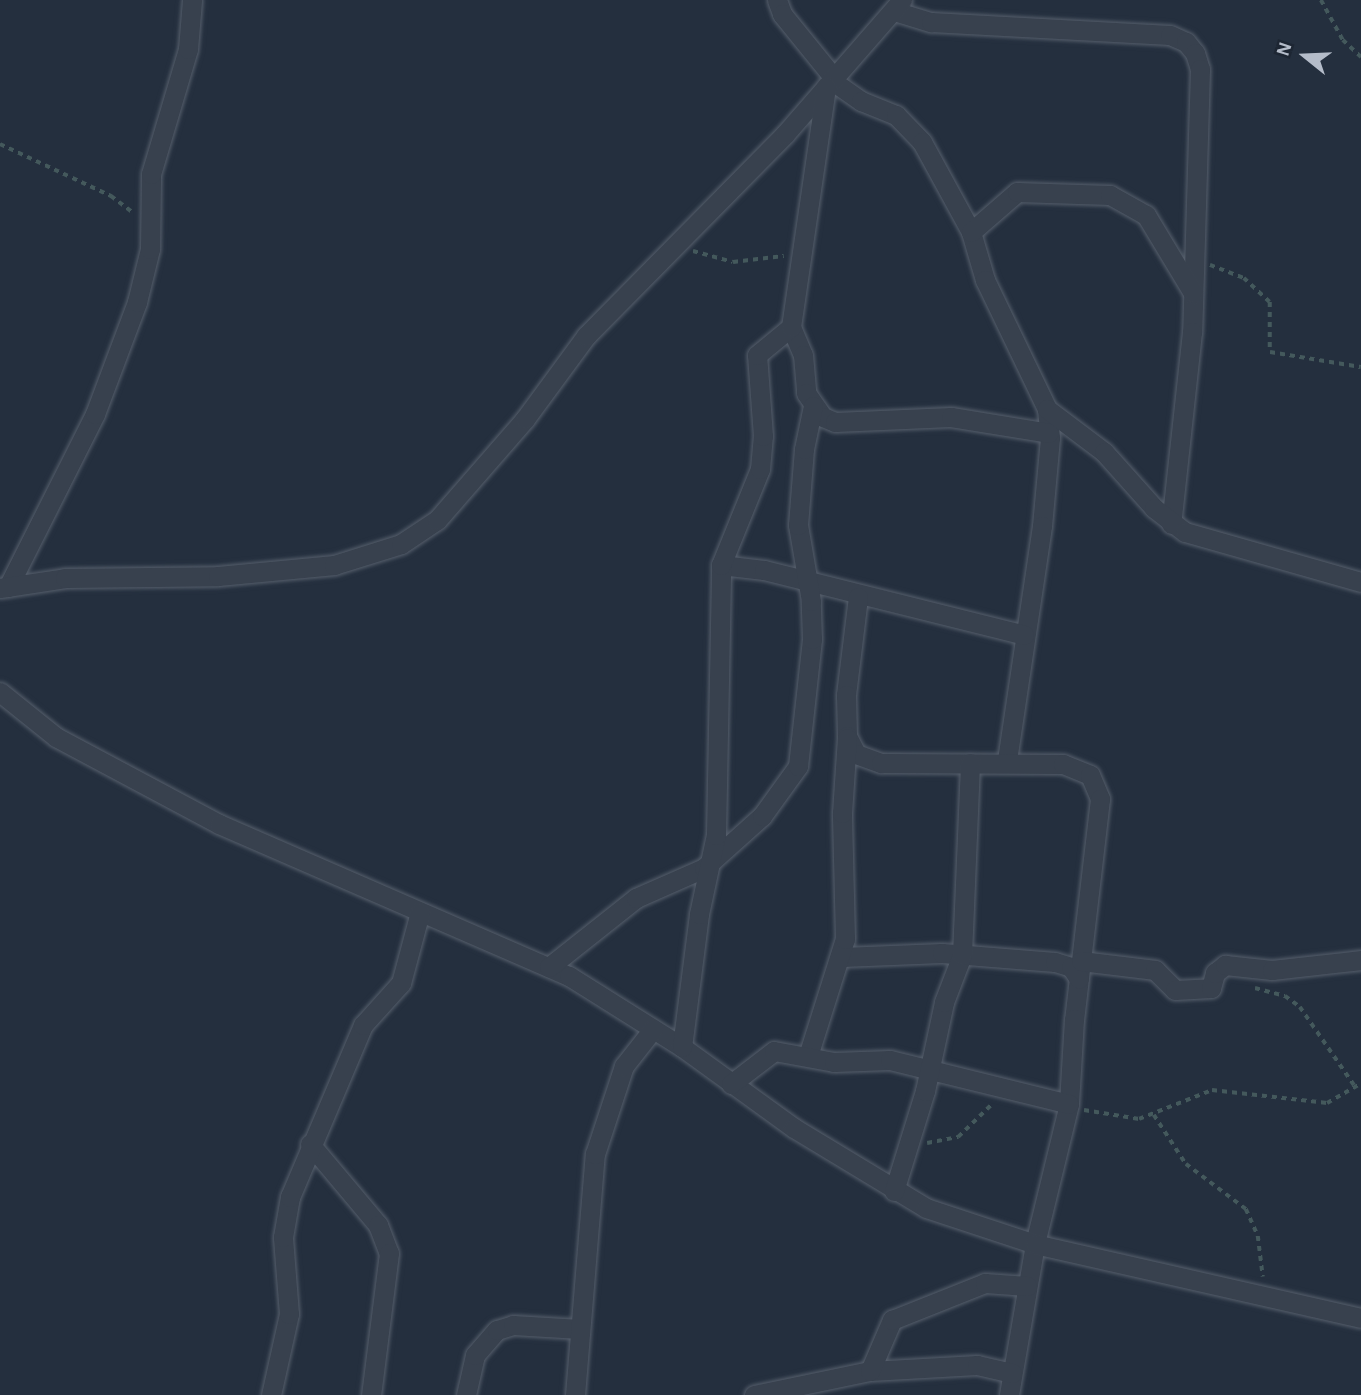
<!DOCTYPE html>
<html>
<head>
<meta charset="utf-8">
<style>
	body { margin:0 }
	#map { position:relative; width:1361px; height:1395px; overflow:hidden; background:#242f3e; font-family:"Alegreya Sans",sans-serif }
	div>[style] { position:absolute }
	.path>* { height:3.5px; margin-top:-1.75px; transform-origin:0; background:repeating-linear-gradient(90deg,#44595c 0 5px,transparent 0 10px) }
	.roads { filter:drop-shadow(0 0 2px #565f6c) drop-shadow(0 0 2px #565f6c) }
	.minor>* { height:19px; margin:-9.5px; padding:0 9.5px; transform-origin:9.5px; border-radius:9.5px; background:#38414e }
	span { translate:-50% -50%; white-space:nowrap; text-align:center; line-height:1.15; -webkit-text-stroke:6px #1d2633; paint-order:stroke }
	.north { position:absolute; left:1270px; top:21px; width:70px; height:70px; -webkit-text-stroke:5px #1d2633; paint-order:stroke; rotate:288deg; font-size:19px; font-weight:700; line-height:28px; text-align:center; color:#b4bcc9 }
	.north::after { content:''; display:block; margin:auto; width:24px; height:32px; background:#b4bcc9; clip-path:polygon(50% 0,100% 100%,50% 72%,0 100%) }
</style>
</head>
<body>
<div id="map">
	<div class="path">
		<div style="left:1321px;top:0;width:46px;rotate:61.2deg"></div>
		<div style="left:1343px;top:40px;width:25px;rotate:43deg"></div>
		<div style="left:0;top:144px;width:123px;rotate:25.1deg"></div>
		<div style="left:111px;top:196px;width:26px;rotate:37deg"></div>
		<div style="left:693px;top:251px;width:41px;rotate:15.4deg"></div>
		<div style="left:733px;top:262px;width:51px;rotate:-6.7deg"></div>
		<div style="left:1210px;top:265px;width:36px;rotate:21deg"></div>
		<div style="left:1244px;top:278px;width:35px;rotate:43deg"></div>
		<div style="left:1270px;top:302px;width:50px;rotate:90deg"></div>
		<div style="left:1270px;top:352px;width:92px;rotate:9.4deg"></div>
		<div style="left:1255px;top:988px;width:31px;rotate:15deg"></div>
		<div style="left:1285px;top:996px;width:19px;rotate:36deg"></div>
		<div style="left:1300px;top:1007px;width:95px;rotate:55.3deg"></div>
		<div style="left:1084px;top:1110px;width:56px;rotate:9.3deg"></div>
		<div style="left:1139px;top:1119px;width:79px;rotate:-21.7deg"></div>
		<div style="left:1212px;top:1090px;width:116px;rotate:6.4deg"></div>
		<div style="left:1327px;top:1103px;width:39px;rotate:-30deg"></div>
		<div style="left:1154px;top:1115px;width:59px;rotate:56.9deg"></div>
		<div style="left:1186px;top:1164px;width:75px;rotate:36.9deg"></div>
		<div style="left:1246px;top:1209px;width:30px;rotate:66deg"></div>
		<div style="left:1258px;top:1236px;width:41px;rotate:83deg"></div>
		<div style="left:927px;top:1143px;width:32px;rotate:-11deg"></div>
		<div style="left:958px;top:1137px;width:47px;rotate:-44.1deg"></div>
	</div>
	<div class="roads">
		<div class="minor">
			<div style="left:777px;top:0;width:15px;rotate:70deg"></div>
			<div style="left:782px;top:14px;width:82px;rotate:50.9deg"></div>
			<div style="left:894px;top:11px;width:39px;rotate:17deg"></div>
			<div style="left:931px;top:22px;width:239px;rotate:3.1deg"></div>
			<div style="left:1170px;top:35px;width:17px;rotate:24deg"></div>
			<div style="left:1186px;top:42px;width:14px;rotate:51deg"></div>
			<div style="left:1195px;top:53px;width:17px;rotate:73deg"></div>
			<div style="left:1200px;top:69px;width:263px;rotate:91.7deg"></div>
			<div style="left:1192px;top:332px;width:193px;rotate:96.2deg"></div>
			<div style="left:831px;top:80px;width:37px;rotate:35deg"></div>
			<div style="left:861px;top:101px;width:38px;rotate:22deg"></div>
			<div style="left:896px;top:115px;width:37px;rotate:46deg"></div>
			<div style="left:922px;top:142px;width:102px;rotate:61.4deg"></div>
			<div style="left:971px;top:232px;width:50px;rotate:73.7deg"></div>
			<div style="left:985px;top:280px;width:143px;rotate:64.3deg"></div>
			<div style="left:1047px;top:409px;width:29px;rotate:84deg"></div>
			<div style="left:1050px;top:438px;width:88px;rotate:95.2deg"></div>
			<div style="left:1042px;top:526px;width:237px;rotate:98.5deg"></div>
			<div style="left:971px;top:232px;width:61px;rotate:-41deg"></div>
			<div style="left:1017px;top:192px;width:93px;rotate:1.8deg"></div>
			<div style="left:1110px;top:195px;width:41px;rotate:29.1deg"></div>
			<div style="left:1146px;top:215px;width:91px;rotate:58.9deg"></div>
			<div style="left:791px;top:327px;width:30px;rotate:67deg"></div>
			<div style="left:803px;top:355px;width:38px;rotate:85deg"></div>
			<div style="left:806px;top:393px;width:29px;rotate:55deg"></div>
			<div style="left:823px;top:417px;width:13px;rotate:23deg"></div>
			<div style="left:835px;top:422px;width:116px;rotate:-2.5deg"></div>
			<div style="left:951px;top:417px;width:99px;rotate:9.3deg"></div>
			<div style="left:1047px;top:409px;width:71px;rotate:37deg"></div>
			<div style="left:1104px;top:452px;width:75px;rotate:48.2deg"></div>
			<div style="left:1154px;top:508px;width:39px;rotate:38deg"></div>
			<div style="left:1185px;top:532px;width:183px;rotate:15.9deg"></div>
			<div style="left:721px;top:565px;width:43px;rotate:6.6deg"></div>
			<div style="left:764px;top:570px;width:268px;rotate:14deg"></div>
			<div style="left:8px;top:587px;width:194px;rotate:-63.3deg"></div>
			<div style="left:95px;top:414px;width:120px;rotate:-69.4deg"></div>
			<div style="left:137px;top:302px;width:55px;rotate:-76.2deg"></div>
			<div style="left:150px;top:249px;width:75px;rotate:-89.2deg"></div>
			<div style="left:151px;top:174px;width:130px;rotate:-73.5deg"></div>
			<div style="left:188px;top:49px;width:49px;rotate:-85.3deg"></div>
			<div style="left:0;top:588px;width:66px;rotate:-8.7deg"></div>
			<div style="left:65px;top:578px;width:153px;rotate:-0.7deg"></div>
			<div style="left:218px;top:576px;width:117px;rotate:-5.4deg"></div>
			<div style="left:334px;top:565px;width:70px;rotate:-17.4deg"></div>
			<div style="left:401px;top:544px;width:43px;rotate:-33.7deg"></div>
			<div style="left:437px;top:520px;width:134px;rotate:-48.9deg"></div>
			<div style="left:525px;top:419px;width:103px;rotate:-53.7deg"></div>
			<div style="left:586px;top:336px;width:284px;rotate:-45.4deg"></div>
			<div style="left:785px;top:134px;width:178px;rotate:-48.9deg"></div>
			<div style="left:858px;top:597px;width:99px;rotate:97deg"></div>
			<div style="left:846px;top:695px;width:41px;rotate:88.6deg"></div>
			<div style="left:847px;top:736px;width:20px;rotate:63deg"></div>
			<div style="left:856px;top:754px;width:27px;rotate:20deg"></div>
			<div style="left:881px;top:763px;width:182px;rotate:0.3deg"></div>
			<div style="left:1063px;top:764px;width:29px;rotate:22deg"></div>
			<div style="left:1090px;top:775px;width:26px;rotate:67deg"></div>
			<div style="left:1100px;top:799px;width:222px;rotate:96.7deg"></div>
			<div style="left:1074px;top:1019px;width:85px;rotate:93.4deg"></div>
			<div style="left:1069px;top:1104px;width:144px;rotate:103.7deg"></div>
			<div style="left:1035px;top:1244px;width:153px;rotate:99.8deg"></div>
			<div style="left:0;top:692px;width:72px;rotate:38.8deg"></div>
			<div style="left:56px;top:737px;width:185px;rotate:28.1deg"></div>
			<div style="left:219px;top:824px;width:382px;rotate:23.5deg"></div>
			<div style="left:569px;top:976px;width:133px;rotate:32.1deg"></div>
			<div style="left:682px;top:1047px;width:138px;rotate:35.9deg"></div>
			<div style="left:794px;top:1128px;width:154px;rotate:31.2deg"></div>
			<div style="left:926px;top:1208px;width:115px;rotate:18.3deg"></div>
			<div style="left:1035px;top:1244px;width:334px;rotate:12.8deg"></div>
			<div style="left:842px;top:957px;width:100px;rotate:-2.3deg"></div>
			<div style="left:942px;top:953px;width:113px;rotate:4.6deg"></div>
			<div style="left:1055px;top:962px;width:17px;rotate:17deg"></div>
			<div style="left:1071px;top:967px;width:14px;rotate:56deg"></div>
			<div style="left:1081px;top:961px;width:75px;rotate:6.9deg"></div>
			<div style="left:1155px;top:970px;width:28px;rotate:45deg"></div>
			<div style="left:1175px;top:990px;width:36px;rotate:-3deg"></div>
			<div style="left:1211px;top:988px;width:16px;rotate:-75deg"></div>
			<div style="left:1215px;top:973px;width:13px;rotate:-39deg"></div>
			<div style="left:1225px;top:965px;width:47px;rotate:6.1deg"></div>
			<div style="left:1272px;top:970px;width:90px;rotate:-6.4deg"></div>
			<div style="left:549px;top:967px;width:111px;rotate:-38.4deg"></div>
			<div style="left:636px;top:898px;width:74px;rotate:-23.8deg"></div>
			<div style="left:704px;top:868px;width:78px;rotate:-41.9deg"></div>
			<div style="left:762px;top:816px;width:62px;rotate:-54.2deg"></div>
			<div style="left:798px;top:766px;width:128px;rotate:-83.7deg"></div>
			<div style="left:812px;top:639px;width:38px;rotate:-92deg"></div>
			<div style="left:811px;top:601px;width:77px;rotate:-99.7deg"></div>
			<div style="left:798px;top:525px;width:76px;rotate:-85.5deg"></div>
			<div style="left:804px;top:449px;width:44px;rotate:-78.2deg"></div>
			<div style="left:682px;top:1047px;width:134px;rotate:-82.7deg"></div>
			<div style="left:699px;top:914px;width:81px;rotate:-77.9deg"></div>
			<div style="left:716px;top:835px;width:270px;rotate:-88.9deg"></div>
			<div style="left:721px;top:565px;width:104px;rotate:-67.9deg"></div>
			<div style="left:760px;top:469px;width:33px;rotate:-85deg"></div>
			<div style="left:763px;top:436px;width:81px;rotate:-94.2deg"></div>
			<div style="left:757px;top:355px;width:44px;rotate:-39.5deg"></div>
			<div style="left:791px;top:327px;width:243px;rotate:-81.7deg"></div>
			<div style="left:808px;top:1056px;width:123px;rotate:-72.5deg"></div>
			<div style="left:845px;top:939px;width:126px;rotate:-91.4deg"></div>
			<div style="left:842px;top:813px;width:75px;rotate:-86.2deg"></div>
			<div style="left:731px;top:1084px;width:54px;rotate:-37.5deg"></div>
			<div style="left:774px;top:1051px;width:61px;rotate:10.4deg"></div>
			<div style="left:834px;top:1062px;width:56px;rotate:-2deg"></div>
			<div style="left:890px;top:1060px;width:184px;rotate:13.8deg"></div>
			<div style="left:310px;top:1144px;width:106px;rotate:50deg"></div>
			<div style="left:378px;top:1225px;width:30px;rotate:69deg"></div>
			<div style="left:389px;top:1253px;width:143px;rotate:97.2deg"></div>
			<div style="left:894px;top:1191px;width:105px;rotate:-72.8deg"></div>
			<div style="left:925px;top:1091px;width:91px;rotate:-77.9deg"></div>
			<div style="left:944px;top:1002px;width:50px;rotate:-69deg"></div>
			<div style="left:962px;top:955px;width:192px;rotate:-87.6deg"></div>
			<div style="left:870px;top:1371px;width:107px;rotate:-3.2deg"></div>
			<div style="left:977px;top:1365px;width:36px;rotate:13deg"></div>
			<div style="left:271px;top:1395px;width:83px;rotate:-77.5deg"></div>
			<div style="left:289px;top:1314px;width:77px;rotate:-94.5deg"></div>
			<div style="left:283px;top:1237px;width:41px;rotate:-80.1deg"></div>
			<div style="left:290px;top:1197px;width:187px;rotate:-67deg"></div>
			<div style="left:363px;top:1025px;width:57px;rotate:-47.9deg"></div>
			<div style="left:401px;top:983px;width:73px;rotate:-75deg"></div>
			<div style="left:466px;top:1395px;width:41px;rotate:-77.3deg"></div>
			<div style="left:475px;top:1355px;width:33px;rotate:-49deg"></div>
			<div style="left:497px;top:1330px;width:17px;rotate:-17deg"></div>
			<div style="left:513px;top:1325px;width:67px;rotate:3.4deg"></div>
			<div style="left:575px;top:1395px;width:242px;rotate:-85.3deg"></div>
			<div style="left:595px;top:1154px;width:93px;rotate:-71.8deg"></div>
			<div style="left:624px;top:1066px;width:47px;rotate:-51.9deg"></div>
			<div style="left:754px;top:1395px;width:118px;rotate:-11.7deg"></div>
			<div style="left:870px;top:1371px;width:56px;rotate:-66.7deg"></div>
			<div style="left:892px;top:1320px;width:100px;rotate:-21.7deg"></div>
			<div style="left:985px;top:1283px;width:42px;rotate:4.1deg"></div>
		</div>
	</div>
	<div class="north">N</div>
</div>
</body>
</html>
